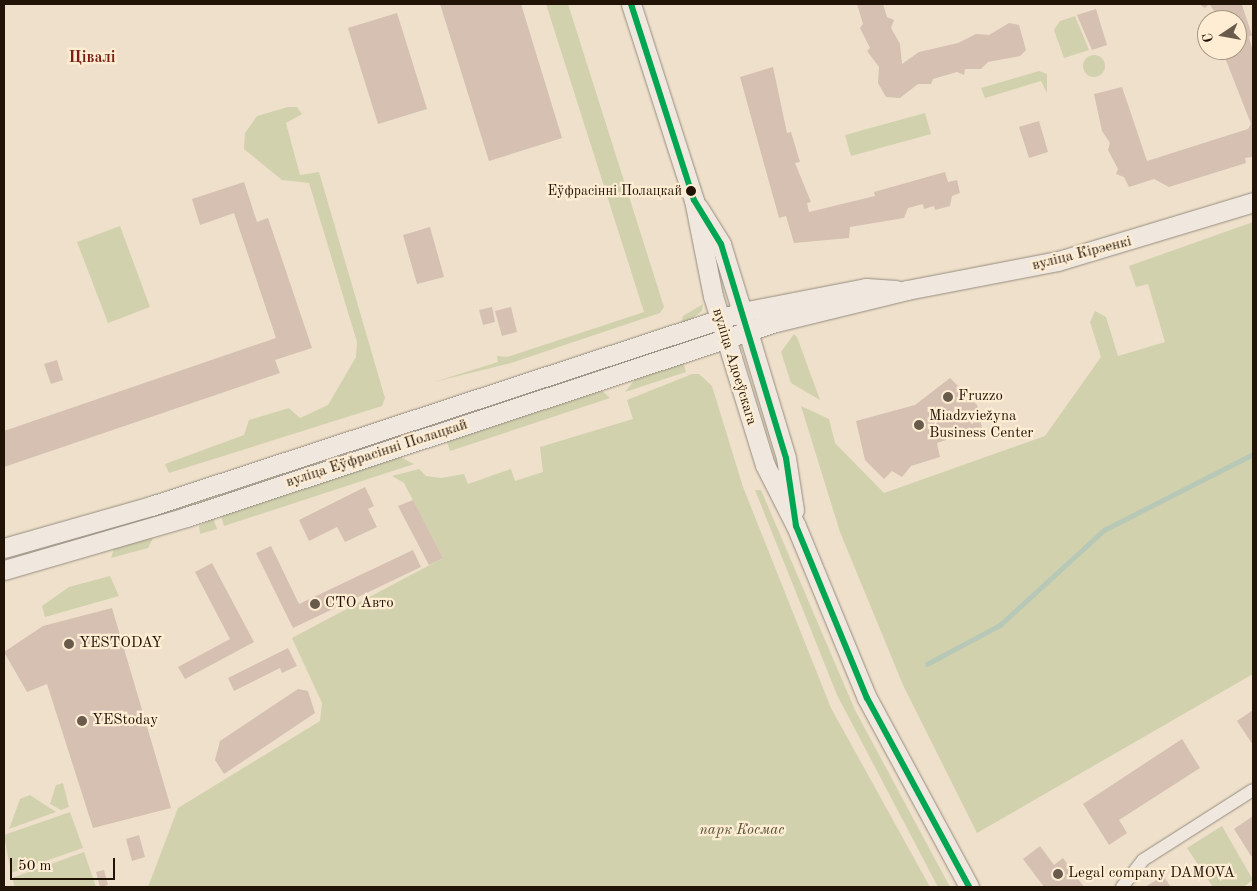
<!DOCTYPE html>
<html>
<head>
<meta charset="utf-8">
<style>
	body { margin:0 }
	#map { position:relative; width:1257px; height:891px; overflow:hidden; background:#efe0cb; font-family:"Old Standard TT",serif }
	div>[style] { position:absolute }
	.green>* { inset:0; background:#d1d1ae }
	.round { border-radius:50% }
	.stream>* { height:4.5px; margin:-2.25px; padding:0 2.25px; transform-origin:2.25px; border-radius:2.25px; background:#b8c8b7 }
	.building>* { inset:0; background:#d5c0b2 }
	.roads { filter:drop-shadow(0 0 1px #958c7f) drop-shadow(0 0 1px #958c7f) }
	.street>* { height:12px; margin:-6px; padding:0 6px; transform-origin:6px; border-radius:6px; background:#f0e8de }
	.secondary>* { height:19px; margin:-9.5px; padding:0 9.5px; transform-origin:9.5px; border-radius:9.5px; background:#f0e8de }
	.bus-1>* { height:6px; margin:-3px; padding:0 3px; transform-origin:3px; border-radius:3px; background:#00a651 }
	.dots>* { width:14px; height:14px; translate:-50% -50%; box-sizing:border-box; border:2px solid #feedd3; border-radius:50% }
	span { translate:-50% -50%; white-space:nowrap; text-align:center; line-height:1.15; -webkit-text-stroke:4.5px #feedd3; paint-order:stroke }
	.bus-label { font-size:14px; color:#211407 }
	.right { translate:-100% -50%; text-align:right }
	.street-label { font-size:15px; color:#211407 }
	.poi-label { font-size:15px; color:#211407 }
	.left { translate:0 -50%; text-align:left }
	.park-label { font-size:15px; color:#565239; font-style:italic }
	.neighbourhood-label { font-size:16px; color:#7a1f14; font-weight:700 }
	.frame { position:absolute; inset:0; border:5px solid #211407; pointer-events:none }
	.north { position:absolute; left:1197px; top:10px; width:50px; height:50px; box-sizing:border-box; background:#feedd3; border:1px solid #a69681; border-radius:50%; rotate:258deg; font-size:14px; font-weight:700; line-height:20px; text-align:center; color:#211407 }
	.north::after { content:''; display:block; margin:auto; width:18px; height:22px; background:#695b4c; clip-path:polygon(50% 0,100% 100%,50% 72%,0 100%) }
	.scale { position:absolute; left:10px; top:858px; width:105px; height:22px; box-sizing:border-box; border:2px solid #211407; border-top:0; padding-left:6px; font-size:15px; line-height:18px; white-space:nowrap; color:#211407; -webkit-text-stroke:4px #feedd3; paint-order:stroke }
</style>
</head>
<body>
<div id="map">
	<div class="green">
		<div style="clip-path:polygon(546px 4px,568px 4px,664px 307px,660px 313px,511px 363px,434px 382px,498px 362px,497px 356px,507px 357px,644px 312px)"></div>
		<div style="clip-path:polygon(1075px 16px,1089px 50px,1064px 58px,1054px 30px,1060px 21px)"></div>
		<div class="round" style="left:1083px;top:55px;width:22px;height:22px"></div>
		<div style="clip-path:polygon(1039px 71px,1047px 74px,1047px 93px,1041px 81px,985px 98px,981px 88px)"></div>
		<div style="clip-path:polygon(288px 107px,297px 107px,302px 114px,286px 123px,300px 175px,319px 172px,385px 398px,382px 406px,169px 473px,165px 464px,244px 435px,249px 420px,289px 408px,300px 418px,328px 405px,356px 357px,357px 342px,309px 183px,282px 180px,244px 149px,245px 133px,257px 116px)"></div>
		<div style="clip-path:polygon(925px 113px,931px 134px,851px 156px,845px 135px)"></div>
		<div style="clip-path:polygon(1253px 222px,1253px 674px,977px 833px,903px 685px,840px 532px,801px 406px,829px 419px,835px 443px,884px 493px,1045px 436px,1101px 357px,1090px 322px,1095px 311px,1106px 317px,1118px 356px,1165px 342px,1148px 284px,1136px 287px,1129px 266px)"></div>
		<div style="clip-path:polygon(120px 226px,150px 307px,108px 323px,77px 242px)"></div>
		<div style="clip-path:polygon(703px 304px,702px 311px,681px 326px,683px 316px)"></div>
		<div style="clip-path:polygon(794px 334px,797px 337px,820px 400px,791px 383px,781px 352px)"></div>
		<div style="clip-path:polygon(683px 362px,686px 372px,625px 392px,637px 377px)"></div>
		<div style="clip-path:polygon(692px 374px,699px 374px,712px 386px,743px 487px,831px 708px,930px 887px,148px 887px,178px 808px,320px 721px,322px 703px,292px 638px,443px 558px,404px 483px,392px 476px,419px 469px,426px 476px,441px 478px,464px 474px,468px 484px,511px 469px,515px 481px,543px 472px,540px 447px,633px 419px,627px 400px)"></div>
		<div style="clip-path:polygon(601px 390px,610px 398px,450px 451px,447px 442px)"></div>
		<div style="clip-path:polygon(400px 457px,414px 464px,224px 526px,221px 516px)"></div>
		<div style="clip-path:polygon(755px 490px,761px 490px,855px 710px,950px 887px,938px 887px,837px 695px)"></div>
		<div style="clip-path:polygon(213px 518px,217px 529px,200px 534px,199px 526px)"></div>
		<div style="clip-path:polygon(154px 536px,148px 548px,111px 558px,115px 545px)"></div>
		<div style="clip-path:polygon(110px 576px,119px 596px,45px 617px,42px 606px,69px 587px)"></div>
		<div style="clip-path:polygon(63px 783px,69px 807px,61px 810px,50px 804px,56px 785px)"></div>
		<div style="clip-path:polygon(30px 795px,56px 812px,9px 829px,20px 799px)"></div>
		<div style="clip-path:polygon(70px 812px,83px 848px,11px 873px,4px 835px)"></div>
		<div style="clip-path:polygon(1222px 826px,1253px 880px,1243px 887px,1213px 887px,1187px 848px)"></div>
		<div style="clip-path:polygon(84px 852px,96px 887px,15px 887px,12px 878px)"></div>
	</div>
	<div class="stream">
		<div style="left:927px;top:664px;width:83px;rotate:-28.1deg"></div>
		<div style="left:1000px;top:625px;width:141px;rotate:-42.4deg"></div>
		<div style="left:1104px;top:530px;width:167px;rotate:-27deg"></div>
	</div>
	<div class="building">
		<div style="clip-path:polygon(440px 4px,521px 4px,562px 138px,489px 161px)"></div>
		<div style="clip-path:polygon(857px 4px,883px 4px,887px 17px,894px 20px,891px 28px,900px 44px,902px 64px,919px 52px,958px 43px,976px 34px,989px 35px,1009px 23px,1019px 25px,1026px 50px,1020px 56px,988px 62px,981px 69px,965px 69px,964px 75px,957px 72px,933px 79px,931px 84px,918px 84px,900px 98px,886px 97px,878px 83px,879px 67px,867px 51px,870px 48px,860px 28px,863px 24px)"></div>
		<div style="clip-path:polygon(1199px 4px,1242px 5px,1252px 35px,1249px 37px,1253px 52px,1252px 157px,1245px 158px,1246px 163px,1169px 187px,1154px 179px,1129px 187px,1124px 177px,1116px 174px,1118px 169px,1108px 150px,1110px 143px,1102px 131px,1094px 94px,1122px 87px,1147px 161px,1248px 129px,1251px 124px,1222px 50px,1237px 50px,1237px 20px,1212px 20px,1215px 12px,1209px 4px,1205px 8px)"></div>
		<div style="clip-path:polygon(1096px 9px,1107px 45px,1092px 50px,1077px 15px)"></div>
		<div style="clip-path:polygon(397px 13px,427px 109px,378px 124px,348px 28px)"></div>
		<div style="clip-path:polygon(773px 67px,787px 133px,791px 132px,800px 162px,795px 163px,811px 202px,807px 203px,809px 212px,875px 196px,874px 192px,945px 172px,948px 182px,957px 180px,960px 193px,952px 196px,950px 206px,935px 210px,934px 206px,924px 209px,923px 204px,908px 208px,904px 218px,850px 227px,849px 238px,794px 243px,786px 216px,779px 218px,740px 77px)"></div>
		<div style="clip-path:polygon(1039px 121px,1048px 152px,1029px 158px,1019px 127px)"></div>
		<div style="clip-path:polygon(244px 182px,257px 222px,268px 218px,312px 348px,275px 360px,280px 373px,4px 467px,4px 431px,276px 338px,234px 213px,200px 225px,192px 199px)"></div>
		<div style="clip-path:polygon(430px 227px,444px 277px,417px 284px,403px 235px)"></div>
		<div style="clip-path:polygon(492px 307px,495px 322px,483px 325px,479px 310px)"></div>
		<div style="clip-path:polygon(511px 307px,517px 332px,502px 336px,495px 311px)"></div>
		<div style="clip-path:polygon(57px 360px,63px 380px,51px 384px,44px 364px)"></div>
		<div style="clip-path:polygon(950px 378px,977px 405px,982px 428px,937px 443px,940px 457px,911px 466px,902px 477px,892px 471px,884px 479px,865px 460px,856px 421px,915px 405px)"></div>
		<div style="clip-path:polygon(365px 487px,374px 506px,368px 509px,377px 527px,345px 542px,337px 527px,309px 541px,299px 520px)"></div>
		<div style="clip-path:polygon(413px 500px,443px 558px,429px 565px,398px 506px)"></div>
		<div style="clip-path:polygon(271px 546px,299px 604px,413px 550px,421px 567px,293px 628px,256px 553px)"></div>
		<div style="clip-path:polygon(212px 563px,254px 642px,185px 679px,178px 667px,230px 639px,195px 572px)"></div>
		<div style="clip-path:polygon(112px 608px,171px 808px,93px 828px,47px 684px,27px 692px,4px 652px,43px 626px)"></div>
		<div style="clip-path:polygon(288px 648px,297px 666px,282px 673px,280px 668px,234px 691px,228px 678px)"></div>
		<div style="clip-path:polygon(298px 689px,308px 691px,315px 713px,224px 774px,215px 760px,220px 741px)"></div>
		<div style="clip-path:polygon(1253px 710px,1253px 745px,1237px 721px)"></div>
		<div style="clip-path:polygon(1182px 739px,1200px 768px,1119px 820px,1127px 833px,1109px 845px,1083px 804px)"></div>
		<div style="clip-path:polygon(1253px 816px,1253px 855px,1251px 856px,1234px 829px)"></div>
		<div style="clip-path:polygon(139px 835px,145px 857px,132px 861px,126px 839px)"></div>
		<div style="clip-path:polygon(1040px 846px,1054px 865px,1063px 858px,1084px 887px,1044px 887px,1023px 859px)"></div>
		<div style="clip-path:polygon(104px 870px,108px 885px,100px 887px,96px 872px)"></div>
		<div style="clip-path:polygon(1163px 876px,1171px 887px,1145px 887px)"></div>
	</div>
	<div class="roads">
		<div class="street">
			<div style="left:1122px;top:887px;width:34px;rotate:-52deg"></div>
			<div style="left:1143px;top:860px;width:130px;rotate:-32.5deg"></div>
		</div>
		<div class="secondary">
			<div style="left:631px;top:4px;width:206px;rotate:72.2deg"></div>
			<div style="left:694px;top:200px;width:98px;rotate:78.8deg"></div>
			<div style="left:713px;top:296px;width:177px;rotate:72.9deg"></div>
			<div style="left:765px;top:465px;width:68px;rotate:63.1deg"></div>
			<div style="left:796px;top:526px;width:186px;rotate:67.6deg"></div>
			<div style="left:867px;top:698px;width:215px;rotate:61.6deg"></div>
			<div style="left:698px;top:207px;width:44px;rotate:58.1deg"></div>
			<div style="left:721px;top:244px;width:71px;rotate:72.8deg"></div>
			<div style="left:742px;top:312px;width:152px;rotate:73.2deg"></div>
			<div style="left:786px;top:458px;width:53px;rotate:81.3deg"></div>
			<div style="left:4px;top:548px;width:153px;rotate:-15.9deg"></div>
			<div style="left:151px;top:506px;width:622px;rotate:-18.17deg"></div>
			<div style="left:742px;top:312px;width:126px;rotate:-11deg"></div>
			<div style="left:866px;top:288px;width:30px;rotate:4deg"></div>
			<div style="left:4px;top:570px;width:190px;rotate:-16.2deg"></div>
			<div style="left:186px;top:517px;width:621px;rotate:-18.29deg"></div>
			<div style="left:776px;top:322px;width:135px;rotate:-13.7deg"></div>
			<div style="left:907px;top:290px;width:154px;rotate:-10.9deg"></div>
			<div style="left:1058px;top:261px;width:204px;rotate:-16.8deg"></div>
		</div>
	</div>
	<div class="bus-1">
		<div style="left:631px;top:4px;width:206px;rotate:72.2deg"></div>
		<div style="left:694px;top:200px;width:52px;rotate:58.5deg"></div>
		<div style="left:721px;top:244px;width:224px;rotate:73.1deg"></div>
		<div style="left:786px;top:458px;width:69px;rotate:81.6deg"></div>
		<div style="left:796px;top:526px;width:186px;rotate:67.6deg"></div>
		<div style="left:867px;top:698px;width:215px;rotate:61.6deg"></div>
	</div>
	<div class="dots">
		<div style="left:691px;top:191px;background:#211407"></div>
		<div style="left:948px;top:397px;background:#695b4c"></div>
		<div style="left:919px;top:425px;background:#695b4c"></div>
		<div style="left:315px;top:604px;background:#695b4c"></div>
		<div style="left:69px;top:644px;background:#695b4c"></div>
		<div style="left:82px;top:721px;background:#695b4c"></div>
		<div style="left:1058px;top:874px;background:#695b4c"></div>
	</div>
	<div class="bus-label">
		<span class="right" style="left:682px;top:191px">Еўфрасінні Полацкай</span>
	</div>
	<div class="street-label">
		<span style="left:1082px;top:254px;rotate:-14deg">вуліца Кірэенкі</span>
		<span style="left:734px;top:367px;rotate:73deg">вуліца Адоеўскага</span>
		<span style="left:377px;top:454px;rotate:-18deg">вуліца Еўфрасінні Полацкай</span>
	</div>
	<div class="poi-label">
		<span class="left" style="left:958px;top:397px">Fruzzo</span>
		<span class="left" style="left:929px;top:425px">Miadzviežyna<br>Business Center</span>
		<span class="left" style="left:325px;top:604px">СТО Авто</span>
		<span class="left" style="left:79px;top:644px">YESTODAY</span>
		<span class="left" style="left:92px;top:721px">YEStoday</span>
		<span class="left" style="left:1068px;top:874px">Legal company DAMOVA</span>
	</div>
	<div class="park-label">
		<span style="left:742px;top:831px">парк Космас</span>
	</div>
	<div class="neighbourhood-label">
		<span style="left:92px;top:58px">Цівалі</span>
	</div>
	<div class="frame"></div>
	<div class="north">С</div>
	<div class="scale">50 m</div>
</div>
</body>
</html>
